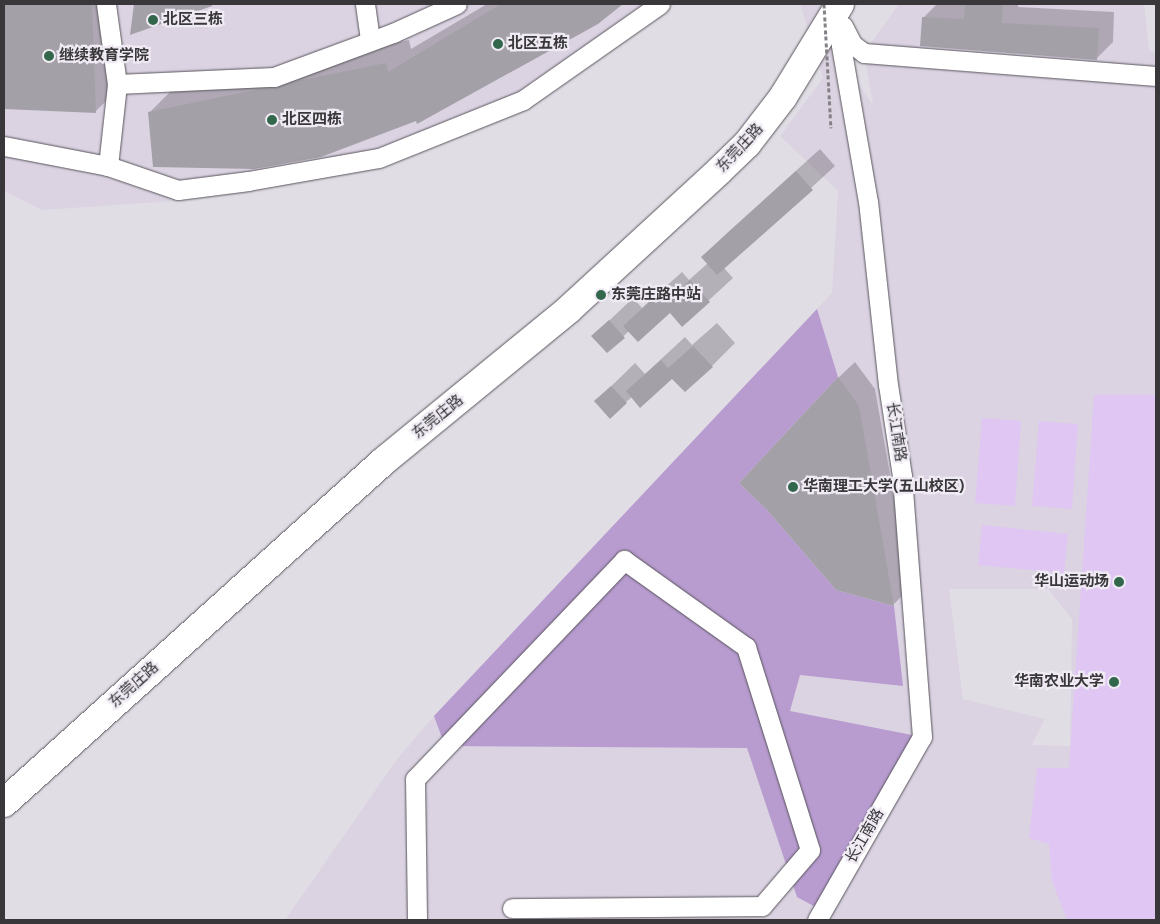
<!DOCTYPE html>
<html>
<head>
<meta charset="utf-8">
<style>
	body { margin:0 }
	#map { position:relative; width:1160px; height:924px; overflow:hidden; background:#e1dde5; font-family:Figtree,"Noto Sans SC",sans-serif }
	div>[style] { position:absolute }
	.built>* { inset:0; background:#dbd3e2 }
	.green>* { inset:0; background:#dfc6f3 }
	.forest>* { inset:0; background:#b89cd0 }
	.shadow>* { inset:0; background:#0003 }
	.building>* { inset:0; background:#a4a0a8 }
	.roads { filter:drop-shadow(0 0 1px #59555c) drop-shadow(0 0 1px #59555c) }
	.street>* { height:19px; margin:-9.5px; padding:0 9.5px; transform-origin:9.5px; border-radius:9.5px; background:#fff }
	.secondary>* { height:28px; margin:-14px; padding:0 14px; transform-origin:14px; border-radius:14px; background:#fff }
	.path-bridge>* { height:3px; margin-top:-1.5px; transform-origin:0; background:repeating-linear-gradient(90deg,#858287 0 4px,transparent 0 6.5px) }
	.dots>* { width:14px; height:14px; translate:-50% -50%; box-sizing:border-box; border:2px solid #efeaf3; border-radius:50% }
	span { translate:-50% -50%; white-space:nowrap; text-align:center; line-height:1.15; -webkit-text-stroke:4.5px #efeaf3; paint-order:stroke }
	.poi-label { font-size:15px; color:#39373a; font-weight:700 }
	.left { translate:0 -50%; text-align:left }
	.right { translate:-100% -50%; text-align:right }
	.street-label { font-size:15px; color:#39373a }
	.frame { position:absolute; inset:0; border:5px solid #39373a; pointer-events:none }
</style>
</head>
<body>
<div id="map">
	<div class="built">
		<div style="clip-path:polygon(4px 4px,671px 4px,653px 20px,521px 111px,377px 169px,246px 192px,176px 201px,42px 210px,4px 191px)"></div>
		<div style="clip-path:polygon(evenodd,800px 4px,823px 4px,823px 32px,873px 105px,864px 53px,899px 4px,1144px 4px,1149px 51px,1156px 52px,1156px 920px,285px 920px,398px 758px,434px 716px,832px 293px,838px 191px,780px 136px,823px 78px,800px 4px,949px 589px,1048px 589px,1072px 619px,1070px 746px,1032px 745px,1045px 719px,963px 699px,949px 589px)"></div>
	</div>
	<div class="green">
		<div style="clip-path:polygon(1094px 395px,1156px 395px,1156px 920px,1067px 920px,1052px 881px,1049px 844px,1029px 838px,1037px 768px,1069px 768px)"></div>
		<div style="clip-path:polygon(982px 418px,1021px 421px,1015px 506px,975px 503px)"></div>
		<div style="clip-path:polygon(1039px 421px,1078px 424px,1072px 509px,1032px 506px)"></div>
		<div style="clip-path:polygon(982px 525px,1068px 534px,1064px 573px,978px 565px)"></div>
	</div>
	<div class="forest">
		<div style="clip-path:polygon(817px 309px,838px 377px,739px 483px,767px 510px,836px 590px,894px 606px,903px 686px,800px 675px,790px 711px,922px 737px,823px 911px,797px 897px,747px 748px,445px 746px,434px 716px)"></div>
	</div>
	<div class="shadow">
		<div style="clip-path:polygon(4px 4px,105px 4px,108px 99px,96px 111px,4px 108px)"></div>
		<div style="clip-path:polygon(136px 4px,215px 4px,131px 33px)"></div>
		<div style="clip-path:polygon(487px 4px,621px 4px,597px 23px,417px 120px,150px 112px,173px 89px,409px 40px,411px 49px)"></div>
		<div style="clip-path:polygon(937px 4px,1018px 4px,1018px 7px,1114px 12px,1113px 42px,1096px 59px,923px 18px)"></div>
		<div style="clip-path:polygon(820px 149px,835px 166px,724px 268px,733px 278px,682px 325px,670px 312px,629px 331px,607px 352px,593px 336px,633px 298px,642px 308px,682px 272px,689px 280px,708px 263px,703px 257px,726px 234px)"></div>
		<div style="clip-path:polygon(717px 323px,735px 343px,712px 366px,673px 377px,632px 397px,626px 402px,595px 402px,635px 363px,645px 374px,685px 337px,692px 345px)"></div>
		<div style="clip-path:polygon(855px 362px,875px 389px,910px 588px,893px 605px,768px 509px,838px 378px)"></div>
	</div>
	<div class="building">
		<div style="clip-path:polygon(4px 4px,92px 4px,96px 113px,4px 109px)"></div>
		<div style="clip-path:polygon(134px 4px,212px 4px,212px 6px,130px 35px)"></div>
		<div style="clip-path:polygon(501px 4px,623px 4px,598px 24px,417px 124px,416px 121px,321px 157px,254px 169px,153px 167px,148px 112px,260px 89px,278px 88px,292px 82px,386px 63px,388px 72px)"></div>
		<div style="clip-path:polygon(965px 4px,1003px 4px,1002px 23px,1099px 28px,1097px 60px,920px 46px,922px 17px,964px 19px)"></div>
		<div style="clip-path:polygon(796px 171px,813px 190px,717px 275px,701px 257px)"></div>
		<div style="clip-path:polygon(690px 280px,710px 302px,682px 327px,670px 313px,638px 342px,623px 326px,658px 294px,665px 302px)"></div>
		<div style="clip-path:polygon(609px 320px,625px 338px,607px 353px,591px 336px)"></div>
		<div style="clip-path:polygon(693px 346px,713px 367px,685px 392px,672px 379px,640px 408px,626px 391px,661px 360px,668px 368px)"></div>
		<div style="clip-path:polygon(838px 377px,859px 406px,894px 606px,836px 590px,767px 510px,739px 483px)"></div>
		<div style="clip-path:polygon(611px 386px,627px 403px,610px 419px,594px 401px)"></div>
	</div>
	<div class="roads">
		<div class="street">
			<div style="left:106px;top:4px;width:81px;rotate:82.2deg"></div>
			<div style="left:365px;top:4px;width:37px;rotate:82deg"></div>
			<div style="left:843px;top:26px;width:20px;rotate:63deg"></div>
			<div style="left:852px;top:44px;width:15px;rotate:37deg"></div>
			<div style="left:864px;top:53px;width:293px;rotate:4.5deg"></div>
			<div style="left:4px;top:146px;width:106px;rotate:10.9deg"></div>
			<div style="left:108px;top:166px;width:74px;rotate:18.9deg"></div>
			<div style="left:178px;top:190px;width:71px;rotate:-7.3deg"></div>
			<div style="left:248px;top:181px;width:133px;rotate:-10deg"></div>
			<div style="left:379px;top:158px;width:155px;rotate:-21.9deg"></div>
			<div style="left:523px;top:100px;width:167px;rotate:-35deg"></div>
			<div style="left:108px;top:166px;width:82px;rotate:-83.7deg"></div>
			<div style="left:117px;top:84px;width:157px;rotate:-2.6deg"></div>
			<div style="left:274px;top:77px;width:127px;rotate:-20.3deg"></div>
			<div style="left:393px;top:33px;width:70px;rotate:-24.4deg"></div>
			<div style="left:417px;top:920px;width:141px;rotate:-90.8deg"></div>
			<div style="left:415px;top:779px;width:303px;rotate:-46.3deg"></div>
			<div style="left:624px;top:560px;width:150px;rotate:35.5deg"></div>
			<div style="left:746px;top:647px;width:213px;rotate:72.5deg"></div>
			<div style="left:810px;top:850px;width:74px;rotate:130.6deg"></div>
			<div style="left:762px;top:906px;width:250px;rotate:179.5deg"></div>
			<div style="left:817px;top:920px;width:211px;rotate:-60.2deg"></div>
			<div style="left:922px;top:737px;width:262px;rotate:-94.4deg"></div>
			<div style="left:902px;top:476px;width:92px;rotate:-98.7deg"></div>
			<div style="left:888px;top:385px;width:184px;rotate:-96.2deg"></div>
			<div style="left:868px;top:202px;width:195px;rotate:-99.8deg"></div>
		</div>
		<div class="secondary">
			<div style="left:4px;top:803px;width:513px;rotate:-42deg"></div>
			<div style="left:385px;top:460px;width:237px;rotate:-39.3deg"></div>
			<div style="left:568px;top:310px;width:205px;rotate:-42.6deg"></div>
			<div style="left:719px;top:171px;width:39px;rotate:-44deg"></div>
			<div style="left:747px;top:144px;width:59px;rotate:-52.5deg"></div>
			<div style="left:783px;top:97px;width:109px;rotate:-58.5deg"></div>
		</div>
	</div>
	<div class="path-bridge">
		<div style="left:824px;top:4px;width:124px;rotate:86.8deg"></div>
	</div>
	<div class="dots">
		<div style="left:153px;top:20px;background:#32674c"></div>
		<div style="left:498px;top:44px;background:#32674c"></div>
		<div style="left:49px;top:56px;background:#32674c"></div>
		<div style="left:272px;top:120px;background:#32674c"></div>
		<div style="left:601px;top:295px;background:#32674c"></div>
		<div style="left:793px;top:487px;background:#32674c"></div>
		<div style="left:1119px;top:582px;background:#32674c"></div>
		<div style="left:1114px;top:682px;background:#32674c"></div>
	</div>
	<div class="poi-label">
		<span class="left" style="left:163px;top:20px">北区三栋</span>
		<span class="left" style="left:508px;top:44px">北区五栋</span>
		<span class="left" style="left:59px;top:56px">继续教育学院</span>
		<span class="left" style="left:282px;top:120px">北区四栋</span>
		<span class="left" style="left:611px;top:295px">东莞庄路中站</span>
		<span class="left" style="left:803px;top:487px">华南理工大学(五山校区)</span>
		<span class="right" style="left:1109px;top:582px">华山运动场</span>
		<span class="right" style="left:1104px;top:682px">华南农业大学</span>
	</div>
	<div class="street-label">
		<span style="left:740px;top:148px;rotate:-47deg">东莞庄路</span>
		<span style="left:438px;top:417px;rotate:-39deg">东莞庄路</span>
		<span style="left:896px;top:432px;rotate:81deg">长江南路</span>
		<span style="left:134px;top:685px;rotate:-42deg">东莞庄路</span>
		<span style="left:865px;top:836px;rotate:-60deg">长江南路</span>
	</div>
	<div class="frame"></div>
</div>
</body>
</html>
